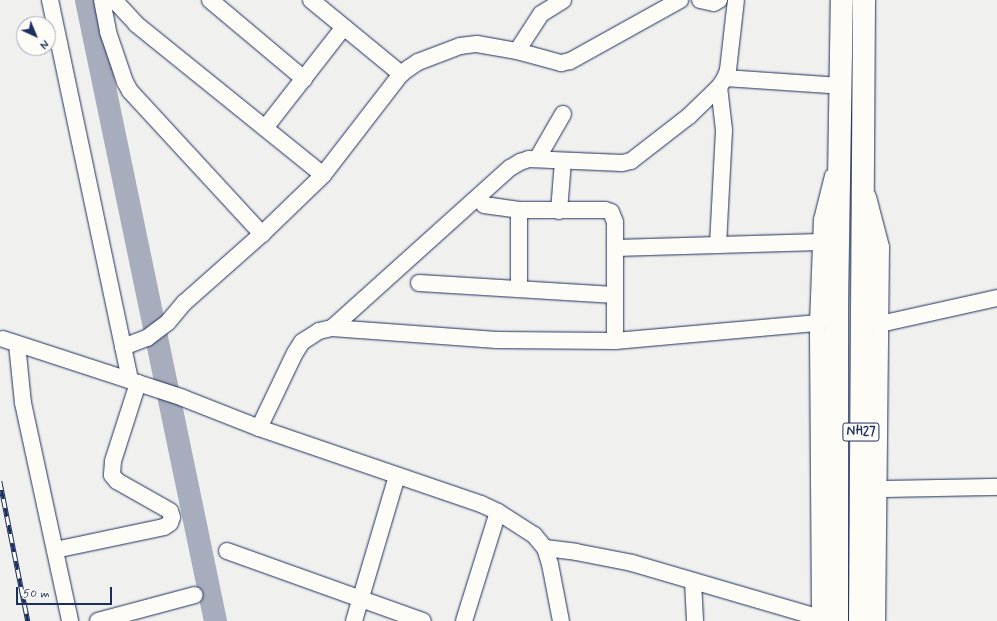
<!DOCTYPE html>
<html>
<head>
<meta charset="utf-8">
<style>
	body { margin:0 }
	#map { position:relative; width:997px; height:621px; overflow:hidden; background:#f0f0ee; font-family:Mynerve,sans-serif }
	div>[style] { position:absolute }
	.river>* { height:23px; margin:-11.5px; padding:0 11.5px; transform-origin:11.5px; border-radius:11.5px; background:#a7adbd }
	.roads { filter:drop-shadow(0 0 1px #1b2f5e) drop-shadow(0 0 1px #1b2f5e) }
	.minor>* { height:16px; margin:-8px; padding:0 8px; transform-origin:8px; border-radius:8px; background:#fdfcf7 }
	.highway>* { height:22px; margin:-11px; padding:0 11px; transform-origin:11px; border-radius:11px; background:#fdfcf7 }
	.rail>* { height:4.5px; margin-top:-2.25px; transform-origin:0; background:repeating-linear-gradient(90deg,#fdfcf7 0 9px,#1b2f5e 0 18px); box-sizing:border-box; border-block:1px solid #1b2f5e }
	span { translate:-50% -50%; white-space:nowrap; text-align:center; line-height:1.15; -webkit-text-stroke:3.5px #fdfcf7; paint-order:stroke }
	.shield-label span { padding:1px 3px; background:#fdfcf7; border:1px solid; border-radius:3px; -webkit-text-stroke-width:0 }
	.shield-label { font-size:13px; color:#1b2f5e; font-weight:700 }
	.north { position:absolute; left:16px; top:16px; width:40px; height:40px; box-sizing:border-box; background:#fdfcf7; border:1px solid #a3aaba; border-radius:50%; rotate:136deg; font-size:11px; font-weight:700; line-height:16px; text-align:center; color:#1b2f5e }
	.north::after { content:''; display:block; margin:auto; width:14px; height:18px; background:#1b2f5e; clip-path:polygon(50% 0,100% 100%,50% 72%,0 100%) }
	.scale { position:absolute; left:16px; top:587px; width:96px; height:18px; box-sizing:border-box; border:2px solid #1b2f5e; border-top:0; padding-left:5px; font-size:12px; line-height:14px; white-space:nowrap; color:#1b2f5e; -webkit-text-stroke:3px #fdfcf7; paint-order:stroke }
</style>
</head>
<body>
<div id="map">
	<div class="river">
		<div style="left:86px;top:0;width:634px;rotate:78.26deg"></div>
	</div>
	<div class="roads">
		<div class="minor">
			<div style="left:50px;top:0;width:389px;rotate:78.1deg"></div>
			<div style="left:102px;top:0;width:33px;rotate:79deg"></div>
			<div style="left:108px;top:32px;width:53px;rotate:71.2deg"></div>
			<div style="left:125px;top:82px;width:10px;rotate:61deg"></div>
			<div style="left:130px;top:91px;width:195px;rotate:47.3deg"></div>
			<div style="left:114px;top:0;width:33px;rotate:47deg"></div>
			<div style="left:136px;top:24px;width:240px;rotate:38.9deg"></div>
			<div style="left:210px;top:0;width:123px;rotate:40deg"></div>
			<div style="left:311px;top:0;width:117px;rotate:39.4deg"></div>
			<div style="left:700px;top:0;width:14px;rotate:12deg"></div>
			<div style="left:714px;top:3px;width:6px;rotate:-31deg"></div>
			<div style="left:517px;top:51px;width:44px;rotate:-57deg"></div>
			<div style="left:541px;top:14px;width:26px;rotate:-32deg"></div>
			<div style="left:725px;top:78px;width:116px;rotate:3.9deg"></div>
			<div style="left:265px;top:128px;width:128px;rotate:-52deg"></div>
			<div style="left:537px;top:159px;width:52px;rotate:-60deg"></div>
			<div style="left:868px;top:197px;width:52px;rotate:75.4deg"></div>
			<div style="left:881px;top:247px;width:374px;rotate:90.6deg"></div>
			<div style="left:484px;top:205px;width:37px;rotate:8deg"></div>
			<div style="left:559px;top:211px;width:50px;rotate:-85.4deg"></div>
			<div style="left:718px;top:245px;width:115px;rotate:-87deg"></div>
			<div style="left:724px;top:130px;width:43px;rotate:-96.6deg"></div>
			<div style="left:615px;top:248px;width:206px;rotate:-1.7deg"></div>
			<div style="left:419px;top:283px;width:196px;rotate:3.5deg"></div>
			<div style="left:519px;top:289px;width:71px;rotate:-90deg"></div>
			<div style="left:519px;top:218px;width:8px;rotate:-76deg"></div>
			<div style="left:521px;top:210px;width:84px"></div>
			<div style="left:605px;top:210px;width:6px;rotate:18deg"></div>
			<div style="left:611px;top:212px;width:11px;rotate:68deg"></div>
			<div style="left:615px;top:222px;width:119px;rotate:90deg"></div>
			<div style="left:880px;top:324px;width:120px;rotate:-12.5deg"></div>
			<div style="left:332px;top:328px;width:239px;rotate:-42deg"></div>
			<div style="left:510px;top:168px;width:12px;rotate:-31deg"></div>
			<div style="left:520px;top:162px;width:9px;rotate:-18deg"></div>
			<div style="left:529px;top:159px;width:93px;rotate:2.5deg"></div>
			<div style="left:622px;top:163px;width:9px;rotate:-13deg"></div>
			<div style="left:631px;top:161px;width:73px;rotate:-37.8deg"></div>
			<div style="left:689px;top:116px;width:42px;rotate:-44deg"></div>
			<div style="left:719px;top:87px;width:11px;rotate:-56deg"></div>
			<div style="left:725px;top:78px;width:9px;rotate:-69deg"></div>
			<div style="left:728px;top:70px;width:70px;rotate:-83.5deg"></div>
			<div style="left:3px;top:339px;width:189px;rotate:18.1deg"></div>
			<div style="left:183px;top:398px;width:82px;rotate:21.5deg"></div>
			<div style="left:259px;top:428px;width:235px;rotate:18.9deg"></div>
			<div style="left:481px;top:504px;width:19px;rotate:25deg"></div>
			<div style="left:498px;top:512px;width:43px;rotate:32.6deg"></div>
			<div style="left:534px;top:535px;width:17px;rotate:50deg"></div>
			<div style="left:545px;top:548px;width:17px;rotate:73deg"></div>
			<div style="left:550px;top:564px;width:58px;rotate:79.1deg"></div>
			<div style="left:17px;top:344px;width:59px;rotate:84.2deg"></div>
			<div style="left:23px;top:403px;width:223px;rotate:77.8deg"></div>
			<div style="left:123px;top:347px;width:26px;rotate:-21deg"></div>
			<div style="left:147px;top:338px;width:26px;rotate:-37deg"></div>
			<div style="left:168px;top:322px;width:25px;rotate:-50deg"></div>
			<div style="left:184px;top:303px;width:104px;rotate:-41.5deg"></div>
			<div style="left:262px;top:234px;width:85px;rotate:-44deg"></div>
			<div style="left:323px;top:175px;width:128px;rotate:-52.3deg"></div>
			<div style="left:401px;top:74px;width:10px;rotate:-37deg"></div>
			<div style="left:409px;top:68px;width:11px;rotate:-34deg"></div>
			<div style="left:418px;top:62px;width:45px;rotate:-20.9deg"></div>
			<div style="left:460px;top:46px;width:17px;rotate:-7deg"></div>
			<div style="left:477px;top:44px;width:41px;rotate:9.9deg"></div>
			<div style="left:517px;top:51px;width:46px;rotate:15.3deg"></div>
			<div style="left:561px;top:63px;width:9px;rotate:-13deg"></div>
			<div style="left:570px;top:61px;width:126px;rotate:-29deg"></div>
			<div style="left:259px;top:428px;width:83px;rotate:-64.4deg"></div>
			<div style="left:295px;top:353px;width:13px;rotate:-58deg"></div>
			<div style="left:302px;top:342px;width:20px;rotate:-33deg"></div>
			<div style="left:319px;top:331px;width:13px;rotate:-13deg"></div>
			<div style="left:332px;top:328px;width:165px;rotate:4.2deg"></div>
			<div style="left:497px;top:340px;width:118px;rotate:0.5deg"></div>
			<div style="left:615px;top:341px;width:204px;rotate:-5.1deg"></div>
			<div style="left:879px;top:489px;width:118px;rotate:-1deg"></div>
			<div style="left:545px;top:548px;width:31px;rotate:7deg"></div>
			<div style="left:576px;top:552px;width:57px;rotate:11.1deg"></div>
			<div style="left:632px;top:563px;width:196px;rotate:16.3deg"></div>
			<div style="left:55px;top:550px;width:111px;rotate:-11.9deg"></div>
			<div style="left:164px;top:527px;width:7px;rotate:-34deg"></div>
			<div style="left:170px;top:523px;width:6px;rotate:-72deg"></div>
			<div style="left:172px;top:517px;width:6px;rotate:-108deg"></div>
			<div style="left:170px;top:511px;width:61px;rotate:-150.5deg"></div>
			<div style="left:117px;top:481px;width:8px;rotate:-130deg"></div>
			<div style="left:112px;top:475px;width:14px;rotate:-86deg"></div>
			<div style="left:113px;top:461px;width:82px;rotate:-72.2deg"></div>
			<div style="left:227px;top:551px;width:208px;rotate:19.7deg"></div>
			<div style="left:693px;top:581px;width:40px;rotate:87.1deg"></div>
			<div style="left:98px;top:621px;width:100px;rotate:-15deg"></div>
			<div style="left:354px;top:621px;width:151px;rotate:-73.5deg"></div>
			<div style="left:464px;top:621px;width:114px;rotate:-72.7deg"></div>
			<div style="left:820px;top:621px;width:298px;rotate:-90.4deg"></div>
			<div style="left:818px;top:323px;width:103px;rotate:-87.8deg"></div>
			<div style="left:822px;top:220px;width:45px;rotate:-76deg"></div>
		</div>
		<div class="highway">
			<div style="left:837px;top:621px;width:314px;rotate:-90deg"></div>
			<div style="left:837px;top:307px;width:307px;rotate:-89.1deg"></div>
			<div style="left:860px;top:621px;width:621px;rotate:-89.63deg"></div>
		</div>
	</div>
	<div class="rail">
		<div style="left:0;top:481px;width:143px;rotate:78.7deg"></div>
	</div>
	<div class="shield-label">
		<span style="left:861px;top:432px">NH27</span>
	</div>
	<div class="north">N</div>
	<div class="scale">50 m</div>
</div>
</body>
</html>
